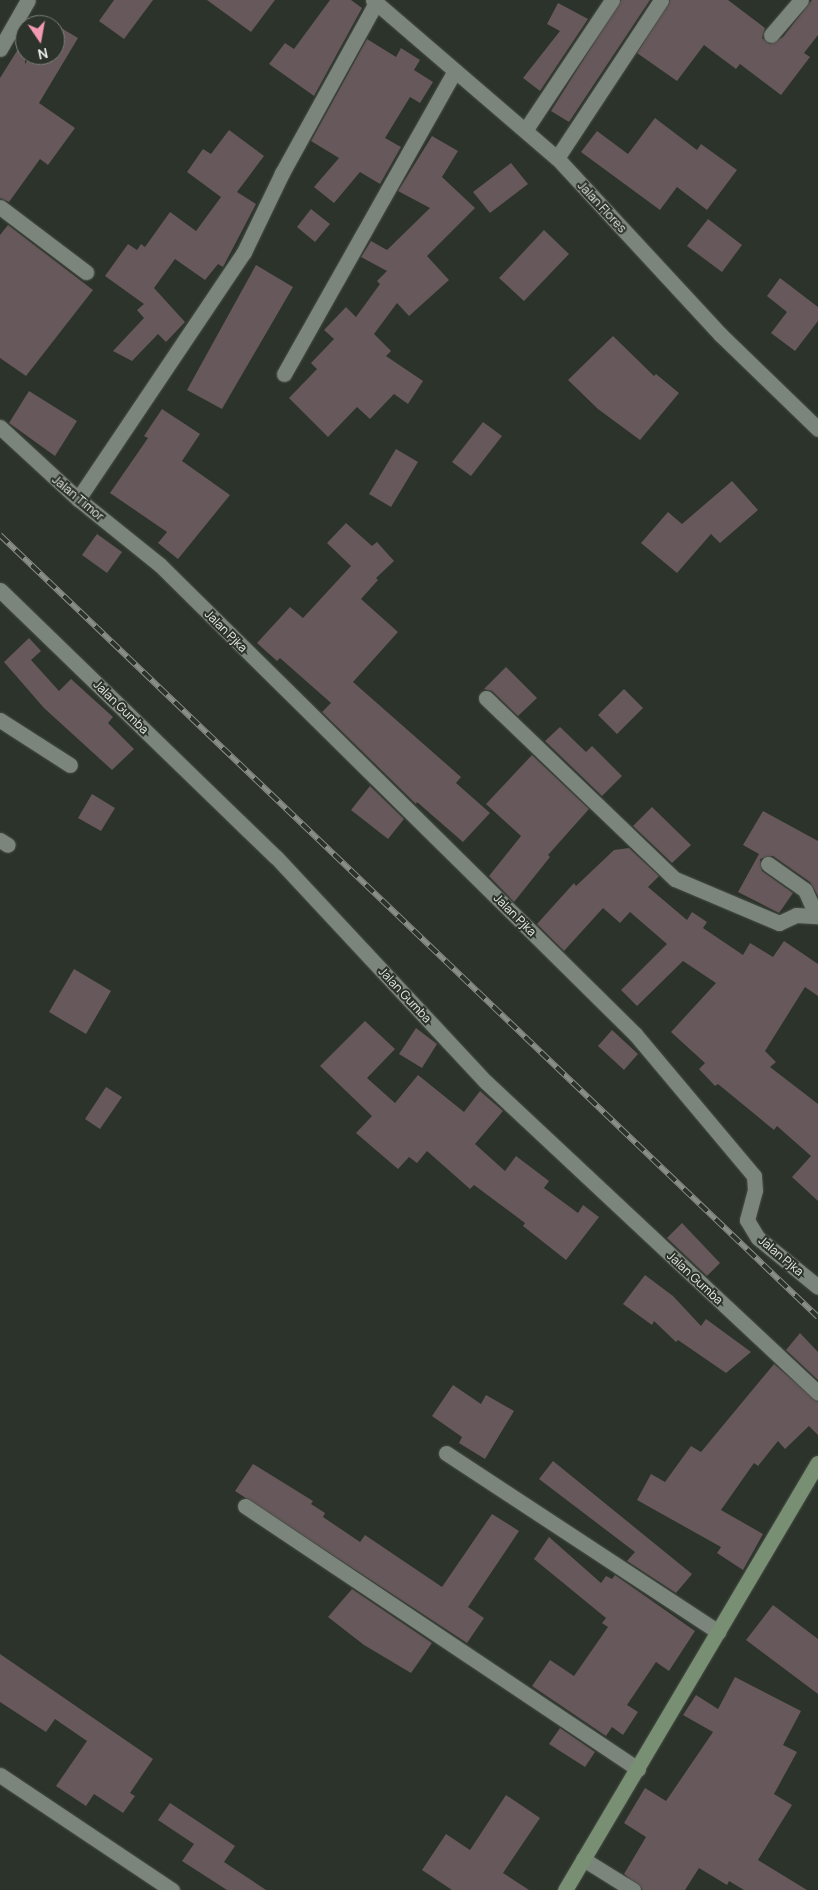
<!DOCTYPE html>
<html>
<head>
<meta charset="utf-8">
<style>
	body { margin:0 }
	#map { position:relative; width:818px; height:1890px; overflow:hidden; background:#2c332a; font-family:Manrope,sans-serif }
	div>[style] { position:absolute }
	.building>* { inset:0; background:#66585b }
	.roads { filter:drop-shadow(0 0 1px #474e46) drop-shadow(0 0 1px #474e46) }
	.street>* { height:15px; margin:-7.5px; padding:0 7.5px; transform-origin:7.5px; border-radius:7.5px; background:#7c857b }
	.secondary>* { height:15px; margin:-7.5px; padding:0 7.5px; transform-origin:7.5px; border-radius:7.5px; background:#788f73 }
	.rail>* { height:5.5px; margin-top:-2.75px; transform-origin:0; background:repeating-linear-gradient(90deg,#2c332a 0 11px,#898e87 0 22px); box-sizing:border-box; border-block:1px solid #898e87 }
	span { translate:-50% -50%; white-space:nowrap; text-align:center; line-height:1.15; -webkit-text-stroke:4px #2c332a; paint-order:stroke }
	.street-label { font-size:12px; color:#eaeee8 }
	.north { position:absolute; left:15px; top:15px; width:50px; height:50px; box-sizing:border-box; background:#2c332a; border:1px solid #787e76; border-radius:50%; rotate:168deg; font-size:14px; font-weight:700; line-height:20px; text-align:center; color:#eaeee8 }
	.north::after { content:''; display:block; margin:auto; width:18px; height:22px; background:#f19ab1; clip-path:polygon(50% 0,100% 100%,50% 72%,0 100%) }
</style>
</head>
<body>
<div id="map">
	<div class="building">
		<div style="clip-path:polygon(114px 0,153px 0,124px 39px,99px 21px)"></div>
		<div style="clip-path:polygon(207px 0,275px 0,251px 32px)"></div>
		<div style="clip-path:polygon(330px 0,351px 0,362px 8px,314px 96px,269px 64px,285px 43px,294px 49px)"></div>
		<div style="clip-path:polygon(621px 0,650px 0,569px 122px,551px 111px)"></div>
		<div style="clip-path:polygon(670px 0,728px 0,765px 28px,762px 38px,770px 44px,783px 37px,812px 0,818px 0,818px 35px,804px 53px,810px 57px,781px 95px,740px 64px,736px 69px,704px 45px,677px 81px,637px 53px)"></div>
		<div style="clip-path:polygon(558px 3px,588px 19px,540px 91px,523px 78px,560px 31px,547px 24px)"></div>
		<div style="clip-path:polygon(51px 22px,78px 38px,39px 103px,75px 128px,48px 165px,40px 159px,9px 202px,0 198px,0 78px,25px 38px,25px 64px,31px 55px,55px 55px,55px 25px,50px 25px)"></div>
		<div style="clip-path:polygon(367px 39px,396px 57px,401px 48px,420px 60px,414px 70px,433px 82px,420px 103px,410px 97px,385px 138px,401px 147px,380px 184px,360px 172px,334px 203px,314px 187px,339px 158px,311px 141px)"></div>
		<div style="clip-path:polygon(655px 118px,697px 150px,701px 144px,737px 170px,707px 210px,677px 187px,660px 210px,581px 152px,597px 131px,628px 154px)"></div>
		<div style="clip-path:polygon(229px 130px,264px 156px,237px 192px,256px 204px,223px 267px,218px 264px,205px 280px,175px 259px,154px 288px,185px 322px,166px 342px,158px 334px,132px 361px,113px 351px,144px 318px,137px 310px,144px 304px,105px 276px,128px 244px,137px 250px,141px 244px,145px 247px,170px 212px,196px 231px,221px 197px,187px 172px,203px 149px,211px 154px)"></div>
		<div style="clip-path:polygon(432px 136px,458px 151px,442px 177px,475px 208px,427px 256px,449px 280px,409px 316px,397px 303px,374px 334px,391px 351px,386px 356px,423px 381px,408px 404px,394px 394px,370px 419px,357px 407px,328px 437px,289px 398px,317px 369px,311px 363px,334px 339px,324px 330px,346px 307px,356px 317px,380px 284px,377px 281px,387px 271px,361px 257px,371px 241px,387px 250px,430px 208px,398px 191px)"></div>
		<div style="clip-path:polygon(511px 163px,528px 184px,490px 213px,473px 192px)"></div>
		<div style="clip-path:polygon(311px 209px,330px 224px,315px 242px,297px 227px)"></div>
		<div style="clip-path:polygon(708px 219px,742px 245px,722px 272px,687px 246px)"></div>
		<div style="clip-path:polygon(8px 225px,93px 290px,26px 376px,0 358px,0 235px)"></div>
		<div style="clip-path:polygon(544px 230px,569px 254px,524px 301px,499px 278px)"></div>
		<div style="clip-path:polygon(256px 265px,293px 287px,222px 409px,187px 390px)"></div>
		<div style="clip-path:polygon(780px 278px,818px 307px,818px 321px,795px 351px,771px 333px,787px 312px,767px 296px)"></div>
		<div style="clip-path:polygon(613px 336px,654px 376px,656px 374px,679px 393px,640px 440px,598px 409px,568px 380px)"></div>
		<div style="clip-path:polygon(29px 391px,77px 421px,55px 456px,9px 423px)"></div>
		<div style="clip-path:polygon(162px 409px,200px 434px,182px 461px,230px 495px,178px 559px,158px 543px,167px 532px,110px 493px,148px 438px,144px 436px)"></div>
		<div style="clip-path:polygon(483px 422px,502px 436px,471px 476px,452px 462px)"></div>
		<div style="clip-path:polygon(396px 449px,418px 462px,391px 507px,369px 494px)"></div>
		<div style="clip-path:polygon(732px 481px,758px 510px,720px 543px,711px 534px,677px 573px,641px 543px,668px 512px,682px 524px)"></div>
		<div style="clip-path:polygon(346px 523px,372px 546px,377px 542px,394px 561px,376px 578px,378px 580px,361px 599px,398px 632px,353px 682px,461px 777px,456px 783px,490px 813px,463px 842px,417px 802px,416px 804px,322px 712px,331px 703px,280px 658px,277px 661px,257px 643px,290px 607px,303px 618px,351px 566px,327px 543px)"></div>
		<div style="clip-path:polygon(97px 534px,122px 552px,107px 573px,82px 555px)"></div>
		<div style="clip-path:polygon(29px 638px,41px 651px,31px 660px,59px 691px,71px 679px,113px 717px,108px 723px,134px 749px,112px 770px,44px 708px,4px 662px)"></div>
		<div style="clip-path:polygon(506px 667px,537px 698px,518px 716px,492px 691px,484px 689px)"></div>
		<div style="clip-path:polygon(624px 689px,643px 708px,617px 734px,598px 715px)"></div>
		<div style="clip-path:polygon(560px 727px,586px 752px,592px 746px,622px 776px,602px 796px,545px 741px)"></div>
		<div style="clip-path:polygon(532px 755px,589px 809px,548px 855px,550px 857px,514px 902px,489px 876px,521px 836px,486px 804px)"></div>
		<div style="clip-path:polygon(370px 786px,404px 819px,388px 839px,351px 810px)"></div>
		<div style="clip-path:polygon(92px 794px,115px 808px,101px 831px,78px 818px)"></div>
		<div style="clip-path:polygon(652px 807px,691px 845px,672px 863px,633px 826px)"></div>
		<div style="clip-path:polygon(763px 811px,818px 841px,818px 896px,810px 882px,773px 856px,760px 859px,762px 871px,793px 893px,779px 913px,738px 892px,759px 854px,743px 845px)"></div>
		<div style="clip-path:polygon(629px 848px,659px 876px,648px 887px,687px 920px,692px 912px,707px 922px,703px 928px,743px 955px,750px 943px,773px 957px,784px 941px,818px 964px,818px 996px,805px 987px,765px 1051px,776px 1062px,770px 1067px,818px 1104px,818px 1201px,792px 1177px,811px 1156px,777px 1126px,774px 1130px,718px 1084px,715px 1086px,699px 1069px,705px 1063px,671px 1032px,716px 983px,683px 961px,637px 1006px,621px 990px,667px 944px,630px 912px,620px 923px,603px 908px,564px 951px,537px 924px,574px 883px,576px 886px,614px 850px)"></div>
		<div style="clip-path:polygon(74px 969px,111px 991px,86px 1034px,49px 1012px)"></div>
		<div style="clip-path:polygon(365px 1021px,395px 1049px,367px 1078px,395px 1103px,418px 1075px,464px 1112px,480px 1091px,503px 1111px,475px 1144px,505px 1171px,516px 1156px,549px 1181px,544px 1188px,578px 1213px,583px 1205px,599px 1217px,566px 1260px,523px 1226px,525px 1223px,474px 1185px,470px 1189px,427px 1151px,417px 1163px,409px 1157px,398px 1169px,356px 1133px,372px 1116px,320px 1066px)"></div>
		<div style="clip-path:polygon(416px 1028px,437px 1044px,422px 1068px,399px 1054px)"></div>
		<div style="clip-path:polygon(612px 1030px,638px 1054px,624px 1070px,598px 1046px)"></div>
		<div style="clip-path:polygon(106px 1087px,122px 1097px,100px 1129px,85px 1119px)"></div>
		<div style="clip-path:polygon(682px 1223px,720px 1263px,707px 1276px,667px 1238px)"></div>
		<div style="clip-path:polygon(645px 1275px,673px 1296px,701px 1326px,706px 1319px,751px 1352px,726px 1373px,678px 1340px,676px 1342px,654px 1321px,652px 1325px,623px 1304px)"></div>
		<div style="clip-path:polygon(800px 1333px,818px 1352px,818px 1380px,786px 1350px)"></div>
		<div style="clip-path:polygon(774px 1364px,818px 1402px,818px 1435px,809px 1426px,785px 1449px,778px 1441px,758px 1466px,754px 1463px,721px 1510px,763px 1534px,743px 1570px,717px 1553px,721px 1547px,637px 1500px,651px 1474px,665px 1482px,691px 1446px,701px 1452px)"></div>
		<div style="clip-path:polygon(453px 1385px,481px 1404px,486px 1395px,514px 1411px,485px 1459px,459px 1443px,462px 1437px,432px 1416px)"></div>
		<div style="clip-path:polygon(553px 1461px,692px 1574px,676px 1593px,627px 1561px,635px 1552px,539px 1479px)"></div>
		<div style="clip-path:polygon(253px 1464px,313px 1501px,311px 1504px,325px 1513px,323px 1517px,360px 1542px,365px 1535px,442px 1587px,492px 1514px,519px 1531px,468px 1607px,484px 1618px,467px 1643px,235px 1491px)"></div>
		<div style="clip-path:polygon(549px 1537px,601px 1583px,606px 1576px,612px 1579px,615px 1575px,695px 1631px,669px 1671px,656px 1662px,627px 1705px,638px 1712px,623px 1735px,612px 1727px,606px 1736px,532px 1686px,550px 1660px,574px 1676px,608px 1627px,602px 1623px,606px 1618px,534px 1559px)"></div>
		<div style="clip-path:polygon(352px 1589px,432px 1643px,411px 1673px,364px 1645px,328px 1617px)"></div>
		<div style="clip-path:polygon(773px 1605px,818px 1639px,818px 1694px,746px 1640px)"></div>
		<div style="clip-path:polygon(0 1654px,153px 1759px,130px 1793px,135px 1796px,123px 1813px,94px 1794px,86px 1806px,56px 1786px,87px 1741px,55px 1719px,46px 1732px,0 1702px)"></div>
		<div style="clip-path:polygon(735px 1677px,801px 1711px,783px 1745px,797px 1752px,774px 1794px,792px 1805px,758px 1860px,807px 1890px,744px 1890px,729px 1881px,727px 1885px,699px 1868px,685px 1890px,643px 1890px,624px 1874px,646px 1837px,624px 1823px,645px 1788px,666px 1801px,713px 1732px,683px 1715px,696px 1695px,718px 1709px)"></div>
		<div style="clip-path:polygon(560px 1728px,595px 1752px,585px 1767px,549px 1744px)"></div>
		<div style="clip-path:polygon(506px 1795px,540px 1818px,503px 1873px,529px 1890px,452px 1890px,422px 1870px,446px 1834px,470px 1850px)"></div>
		<div style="clip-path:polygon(170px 1803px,235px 1846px,224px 1862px,266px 1890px,227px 1890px,182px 1861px,194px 1844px,158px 1820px)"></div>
	</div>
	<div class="roads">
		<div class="street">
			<div style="left:373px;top:0;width:243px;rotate:40.7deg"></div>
			<div style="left:557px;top:158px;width:241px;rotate:47.2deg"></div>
			<div style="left:721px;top:335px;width:135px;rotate:44.1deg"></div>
			<div style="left:771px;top:35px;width:46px;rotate:-49.4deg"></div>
			<div style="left:0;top:49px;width:56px;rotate:-60.3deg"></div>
			<div style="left:526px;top:129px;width:155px;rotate:-56.3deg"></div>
			<div style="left:557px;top:158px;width:189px;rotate:-56.6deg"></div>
			<div style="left:0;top:207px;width:108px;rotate:37.1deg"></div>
			<div style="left:284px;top:374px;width:347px;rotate:-60.6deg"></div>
			<div style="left:0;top:427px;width:106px;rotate:42.7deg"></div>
			<div style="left:78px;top:499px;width:105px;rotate:38.8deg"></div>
			<div style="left:160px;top:565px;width:668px;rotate:44.64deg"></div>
			<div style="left:635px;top:1034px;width:185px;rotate:50deg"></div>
			<div style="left:754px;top:1176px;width:14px;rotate:86deg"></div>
			<div style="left:755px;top:1190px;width:31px;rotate:105deg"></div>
			<div style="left:747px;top:1220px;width:21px;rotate:59deg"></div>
			<div style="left:758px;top:1238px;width:77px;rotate:39.2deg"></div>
			<div style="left:78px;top:499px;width:298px;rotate:-56.1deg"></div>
			<div style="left:244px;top:252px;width:88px;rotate:-64.3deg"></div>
			<div style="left:282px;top:173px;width:194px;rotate:-61.1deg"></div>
			<div style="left:0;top:590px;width:384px;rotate:44.1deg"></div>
			<div style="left:276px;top:857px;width:308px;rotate:47deg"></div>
			<div style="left:486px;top:1082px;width:455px;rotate:43.1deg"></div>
			<div style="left:486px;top:698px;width:262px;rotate:43.8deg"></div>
			<div style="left:675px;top:879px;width:113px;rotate:22.9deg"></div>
			<div style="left:779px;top:923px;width:19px;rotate:-25deg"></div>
			<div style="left:796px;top:915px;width:22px;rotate:3deg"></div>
			<div style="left:0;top:720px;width:83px;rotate:32.7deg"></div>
			<div style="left:0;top:840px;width:9px;rotate:32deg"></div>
			<div style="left:768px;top:864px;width:45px;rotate:35.1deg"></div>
			<div style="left:805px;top:890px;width:27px;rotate:66deg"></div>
			<div style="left:446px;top:1453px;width:326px;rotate:33.3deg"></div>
			<div style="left:245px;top:1506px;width:473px;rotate:33.8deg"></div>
			<div style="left:0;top:1775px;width:207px;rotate:33.8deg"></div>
			<div style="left:583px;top:1859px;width:59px;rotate:31.8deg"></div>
		</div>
		<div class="secondary">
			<div style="left:565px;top:1890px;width:496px;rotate:-59.4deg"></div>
		</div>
	</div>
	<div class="rail">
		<div style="left:0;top:535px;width:1132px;rotate:43.71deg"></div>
	</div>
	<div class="street-label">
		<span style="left:602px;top:207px;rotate:47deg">Jalan Flores</span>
		<span style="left:78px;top:498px;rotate:40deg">Jalan Timor</span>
		<span style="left:226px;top:631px;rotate:45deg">Jalan Pjka</span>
		<span style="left:121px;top:707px;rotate:44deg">Jalan Gumba</span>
		<span style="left:515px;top:915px;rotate:45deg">Jalan Pjka</span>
		<span style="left:405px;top:995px;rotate:47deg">Jalan Gumba</span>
		<span style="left:781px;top:1256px;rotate:40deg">Jalan Pjka</span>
		<span style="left:695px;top:1278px;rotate:43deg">Jalan Gumba</span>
	</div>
	<div class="north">N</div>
</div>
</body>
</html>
